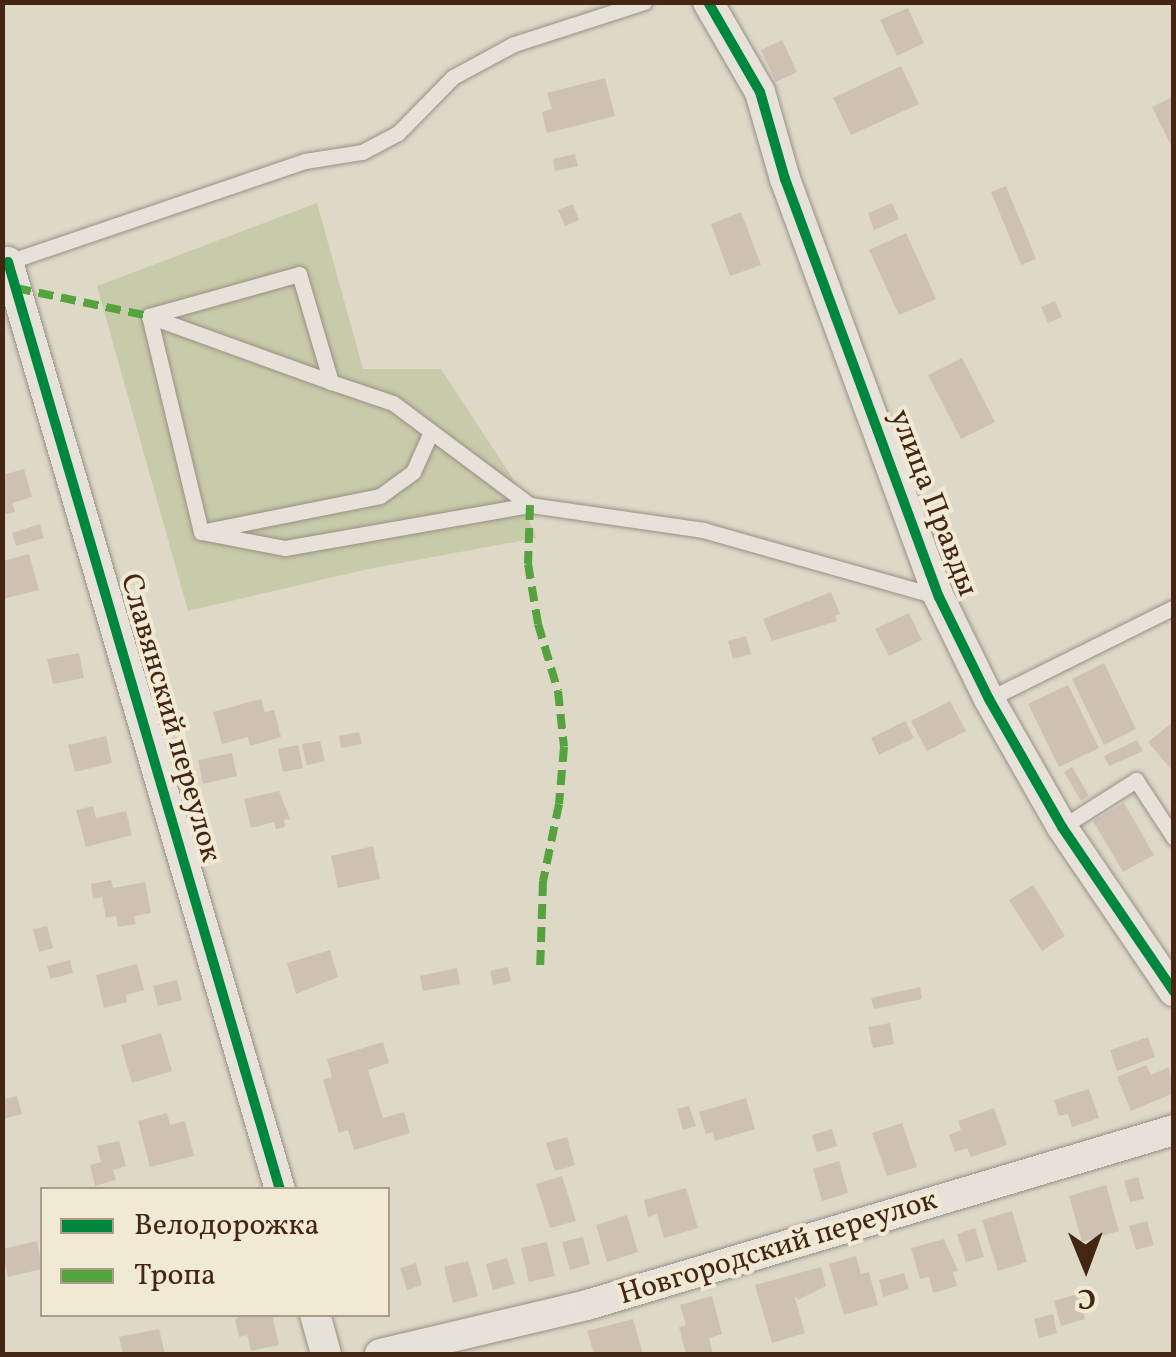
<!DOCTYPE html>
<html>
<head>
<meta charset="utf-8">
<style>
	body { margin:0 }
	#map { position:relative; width:1176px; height:1357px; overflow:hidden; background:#ded8c7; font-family:Vollkorn,serif }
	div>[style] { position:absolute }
	.green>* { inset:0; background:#c8cba9 }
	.building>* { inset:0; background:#cec1b4 }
	.roads { filter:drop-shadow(0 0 2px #989084) drop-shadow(0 0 2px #989084) }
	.service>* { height:15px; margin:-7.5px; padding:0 7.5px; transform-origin:7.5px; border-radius:7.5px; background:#e6e2da }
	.minor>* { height:30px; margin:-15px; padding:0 15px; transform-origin:15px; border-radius:15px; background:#e6e2da }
	.quiet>* { height:8px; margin-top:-4px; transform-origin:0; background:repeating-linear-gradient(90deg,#55a33f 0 15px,transparent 0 23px) }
	.cycleway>* { height:10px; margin:-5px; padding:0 5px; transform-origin:5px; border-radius:5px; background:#00873e }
	span { translate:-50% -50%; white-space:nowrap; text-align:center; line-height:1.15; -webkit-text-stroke:8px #f0e9d4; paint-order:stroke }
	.street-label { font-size:30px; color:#442613 }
	.frame { position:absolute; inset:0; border:5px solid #442613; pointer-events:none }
	.legend { position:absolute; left:40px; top:1187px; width:350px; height:130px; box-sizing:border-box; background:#f0e9d4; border:2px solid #ab9b87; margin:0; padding:12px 18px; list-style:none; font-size:30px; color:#442613 }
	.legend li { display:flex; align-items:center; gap:20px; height:50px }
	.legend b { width:50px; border:2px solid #ab9b87 }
	.north { position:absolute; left:1036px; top:1217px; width:100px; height:100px; -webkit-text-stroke:8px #f0e9d4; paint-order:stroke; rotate:179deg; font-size:28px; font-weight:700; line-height:40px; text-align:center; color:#442613 }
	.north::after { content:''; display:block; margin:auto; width:35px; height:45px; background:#442613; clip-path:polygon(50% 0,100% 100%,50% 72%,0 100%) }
</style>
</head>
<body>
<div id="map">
	<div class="green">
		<div style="clip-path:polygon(317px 203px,363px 369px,441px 369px,513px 479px,536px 538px,368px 569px,188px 611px,97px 286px)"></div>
	</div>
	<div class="building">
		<div style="clip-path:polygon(908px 8px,924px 43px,897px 56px,880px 20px)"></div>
		<div style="clip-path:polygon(782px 40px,797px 72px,776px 82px,761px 50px)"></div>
		<div style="clip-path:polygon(901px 66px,919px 104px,851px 135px,833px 98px)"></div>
		<div style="clip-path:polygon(605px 78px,615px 116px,547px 133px,542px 112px,552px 109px,547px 93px)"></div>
		<div style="clip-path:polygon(1174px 96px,1174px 151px,1152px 107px)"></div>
		<div style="clip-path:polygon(575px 154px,578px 166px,555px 171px,553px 159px)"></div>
		<div style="clip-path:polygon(1006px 186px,1036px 259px,1021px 265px,991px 192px)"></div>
		<div style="clip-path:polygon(892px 203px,899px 219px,874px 230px,868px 213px)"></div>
		<div style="clip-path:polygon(573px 204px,579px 220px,565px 226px,558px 210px)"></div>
		<div style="clip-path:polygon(741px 212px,761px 265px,730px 276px,711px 224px)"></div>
		<div style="clip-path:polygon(906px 233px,936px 299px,899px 315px,869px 250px)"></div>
		<div style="clip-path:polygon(1055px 301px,1062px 317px,1048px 323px,1041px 307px)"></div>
		<div style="clip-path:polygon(962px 358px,995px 422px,961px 439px,928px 375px)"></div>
		<div style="clip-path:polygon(24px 469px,32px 497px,12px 503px,15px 512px,2px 515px,2px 475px)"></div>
		<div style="clip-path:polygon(40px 524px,44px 538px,16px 546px,12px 533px)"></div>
		<div style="clip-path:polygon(29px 554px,39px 590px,2px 599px,2px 561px)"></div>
		<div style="clip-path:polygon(831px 592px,840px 614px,835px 616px,837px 621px,772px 641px,763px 619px)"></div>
		<div style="clip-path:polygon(909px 613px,922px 640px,889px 656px,875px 629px)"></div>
		<div style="clip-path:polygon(746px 636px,751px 654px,733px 659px,728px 641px)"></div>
		<div style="clip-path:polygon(79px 653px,84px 678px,53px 684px,47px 659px)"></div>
		<div style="clip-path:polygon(1104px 663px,1136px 729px,1104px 745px,1072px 679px)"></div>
		<div style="clip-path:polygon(1068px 685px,1099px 748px,1059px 767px,1028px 704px)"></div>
		<div style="clip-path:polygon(261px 699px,265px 712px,274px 710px,281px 737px,250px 746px,248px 737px,222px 744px,213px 712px)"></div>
		<div style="clip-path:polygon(950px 701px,966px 731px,927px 751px,911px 721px)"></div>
		<div style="clip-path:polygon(905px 721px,914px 738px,879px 755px,871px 738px)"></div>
		<div style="clip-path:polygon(1174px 721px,1174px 773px,1148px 742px)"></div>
		<div style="clip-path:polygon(359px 732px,362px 744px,341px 748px,339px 736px)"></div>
		<div style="clip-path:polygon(106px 736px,112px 763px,75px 772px,68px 745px)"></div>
		<div style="clip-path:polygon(1137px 740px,1143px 751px,1109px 766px,1104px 756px)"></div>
		<div style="clip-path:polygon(320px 741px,325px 761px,307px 765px,302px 744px)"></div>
		<div style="clip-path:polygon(298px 745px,303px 768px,283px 772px,278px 749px)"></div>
		<div style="clip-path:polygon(232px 753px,237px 776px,203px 784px,198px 760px)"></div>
		<div style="clip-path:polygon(1072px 767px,1089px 796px,1081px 801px,1064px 772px)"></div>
		<div style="clip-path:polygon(279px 791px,290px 819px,284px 820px,285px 827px,276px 829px,274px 822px,251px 828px,244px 799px)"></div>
		<div style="clip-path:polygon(1124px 803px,1154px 855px,1123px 872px,1093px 821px)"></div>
		<div style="clip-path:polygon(93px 806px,96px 818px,126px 811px,132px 835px,86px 847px,76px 810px)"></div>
		<div style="clip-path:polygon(373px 846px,380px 879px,338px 888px,331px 856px)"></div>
		<div style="clip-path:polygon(111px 880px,113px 888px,145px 882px,151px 913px,134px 916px,136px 924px,118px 927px,116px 916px,106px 918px,102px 897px,93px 899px,91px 884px)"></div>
		<div style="clip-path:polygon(1033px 885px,1065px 936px,1042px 951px,1009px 900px)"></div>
		<div style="clip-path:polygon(47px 926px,53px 948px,39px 952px,33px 929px)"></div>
		<div style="clip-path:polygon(330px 950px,338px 977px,296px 994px,287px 963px)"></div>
		<div style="clip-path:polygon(70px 960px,73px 973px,50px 979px,47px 966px)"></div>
		<div style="clip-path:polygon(137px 964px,144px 990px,126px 995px,127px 1002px,104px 1008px,96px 975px)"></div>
		<div style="clip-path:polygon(508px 967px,511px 981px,493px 985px,490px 971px)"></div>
		<div style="clip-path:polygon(457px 968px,460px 984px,423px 991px,420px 976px)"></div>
		<div style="clip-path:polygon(177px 980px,182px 1000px,158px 1006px,153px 986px)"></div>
		<div style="clip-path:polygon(920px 987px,922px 999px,874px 1009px,871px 998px)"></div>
		<div style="clip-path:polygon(890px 1023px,894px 1044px,873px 1048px,868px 1027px)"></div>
		<div style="clip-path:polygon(161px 1033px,172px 1071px,132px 1083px,121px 1045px)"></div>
		<div style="clip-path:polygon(1148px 1037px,1155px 1057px,1117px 1071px,1110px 1050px)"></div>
		<div style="clip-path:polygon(383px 1042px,389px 1063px,368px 1070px,383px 1118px,404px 1112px,410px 1133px,354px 1150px,348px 1130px,339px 1133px,323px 1080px,332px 1077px,327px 1059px)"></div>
		<div style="clip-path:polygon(1146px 1065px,1151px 1075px,1169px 1067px,1174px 1093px,1131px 1111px,1117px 1077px)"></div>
		<div style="clip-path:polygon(1089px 1089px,1099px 1118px,1072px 1127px,1068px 1114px,1059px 1116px,1054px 1100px)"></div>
		<div style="clip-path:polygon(17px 1096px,22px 1114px,2px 1119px,2px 1100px)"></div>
		<div style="clip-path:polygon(746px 1098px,755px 1129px,715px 1141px,713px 1132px,706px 1134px,699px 1112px)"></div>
		<div style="clip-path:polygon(689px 1106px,696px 1126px,683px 1130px,677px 1109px)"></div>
		<div style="clip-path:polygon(994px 1108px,1007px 1145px,971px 1157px,967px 1148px,955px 1152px,949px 1135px,961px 1130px,958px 1121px)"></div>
		<div style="clip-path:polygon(167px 1113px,170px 1125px,185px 1121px,194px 1156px,150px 1167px,138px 1121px)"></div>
		<div style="clip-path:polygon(902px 1123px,917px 1167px,887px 1176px,872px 1133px)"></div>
		<div style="clip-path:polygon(832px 1129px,837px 1146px,817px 1152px,812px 1135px)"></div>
		<div style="clip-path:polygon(567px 1137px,575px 1165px,555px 1171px,546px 1143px)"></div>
		<div style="clip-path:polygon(119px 1141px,126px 1166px,113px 1170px,116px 1180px,95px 1186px,90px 1165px,101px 1162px,97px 1146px)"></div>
		<div style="clip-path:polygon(839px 1161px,848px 1193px,822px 1201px,813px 1169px)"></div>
		<div style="clip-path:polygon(562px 1176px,576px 1221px,550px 1228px,536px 1184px)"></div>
		<div style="clip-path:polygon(1138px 1177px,1144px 1199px,1130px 1202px,1124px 1181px)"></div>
		<div style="clip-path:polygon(1106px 1185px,1119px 1231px,1082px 1242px,1069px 1196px)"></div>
		<div style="clip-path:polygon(686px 1188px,698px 1228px,664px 1238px,657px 1214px,648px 1217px,644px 1200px)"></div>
		<div style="clip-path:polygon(1012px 1211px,1027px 1262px,998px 1271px,982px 1220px)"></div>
		<div style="clip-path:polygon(627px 1215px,638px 1252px,607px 1262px,596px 1225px)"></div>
		<div style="clip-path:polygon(1147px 1221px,1154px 1245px,1136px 1250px,1129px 1226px)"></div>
		<div style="clip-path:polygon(975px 1228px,984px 1257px,966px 1262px,957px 1234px)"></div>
		<div style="clip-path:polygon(583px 1237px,590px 1264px,570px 1270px,562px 1242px)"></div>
		<div style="clip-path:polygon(944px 1239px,958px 1271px,953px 1272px,957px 1286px,933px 1293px,929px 1277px,920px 1279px,911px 1248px)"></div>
		<div style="clip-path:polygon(37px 1241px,42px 1269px,8px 1277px,2px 1249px)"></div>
		<div style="clip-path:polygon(547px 1242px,555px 1276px,529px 1282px,521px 1248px)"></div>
		<div style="clip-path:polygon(856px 1256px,861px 1274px,869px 1272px,878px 1305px,844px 1315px,829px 1264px)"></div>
		<div style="clip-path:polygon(507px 1258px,515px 1284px,493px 1290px,486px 1264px)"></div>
		<div style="clip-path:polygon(468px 1261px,478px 1296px,453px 1303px,444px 1267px)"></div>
		<div style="clip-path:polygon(416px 1263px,422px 1285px,407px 1290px,400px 1268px)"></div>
		<div style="clip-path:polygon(821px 1267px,826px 1286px,798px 1300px,794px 1295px,805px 1333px,772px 1343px,755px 1285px)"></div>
		<div style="clip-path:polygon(904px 1273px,909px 1289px,883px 1297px,879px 1280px)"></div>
		<div style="clip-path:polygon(1078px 1294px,1085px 1319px,1061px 1326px,1054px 1301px)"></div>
		<div style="clip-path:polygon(712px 1296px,722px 1334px,709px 1338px,713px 1354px,686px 1354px,679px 1327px,686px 1325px,680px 1305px)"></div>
		<div style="clip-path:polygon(242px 1314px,272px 1314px,279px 1345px,251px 1351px,247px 1335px,239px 1337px,235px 1320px)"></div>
		<div style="clip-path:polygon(1053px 1314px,1057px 1333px,1039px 1338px,1034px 1319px)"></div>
		<div style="clip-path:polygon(633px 1319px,643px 1354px,594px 1354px,587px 1331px)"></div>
		<div style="clip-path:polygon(159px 1329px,165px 1354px,123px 1354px,119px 1337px)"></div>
	</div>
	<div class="roads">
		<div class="service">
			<div style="left:8px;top:262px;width:314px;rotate:-18.8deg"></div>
			<div style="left:305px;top:161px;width:58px;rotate:-9deg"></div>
			<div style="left:362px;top:152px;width:41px;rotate:-27.8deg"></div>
			<div style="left:398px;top:133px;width:78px;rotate:-45.5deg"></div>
			<div style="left:453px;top:77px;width:69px;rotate:-28.4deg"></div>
			<div style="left:514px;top:44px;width:137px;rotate:-17.9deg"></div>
			<div style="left:149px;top:316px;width:194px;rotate:19.9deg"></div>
			<div style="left:210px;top:530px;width:173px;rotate:-11.3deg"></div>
			<div style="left:380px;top:496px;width:41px;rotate:-36deg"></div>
			<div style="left:413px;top:472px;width:44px;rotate:-65.8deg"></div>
			<div style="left:201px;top:532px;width:86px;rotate:10.8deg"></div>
			<div style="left:285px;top:548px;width:249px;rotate:-10deg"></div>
			<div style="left:530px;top:505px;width:175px;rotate:8.2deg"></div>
			<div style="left:703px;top:530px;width:245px;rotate:15.8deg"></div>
			<div style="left:201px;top:532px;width:222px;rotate:-103.5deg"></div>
			<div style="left:149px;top:316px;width:156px;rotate:-15.6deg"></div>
			<div style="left:299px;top:274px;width:113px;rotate:73.5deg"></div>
			<div style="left:331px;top:382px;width:65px;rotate:18.7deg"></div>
			<div style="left:393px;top:403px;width:171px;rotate:36.7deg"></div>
			<div style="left:989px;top:699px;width:207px;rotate:-26.4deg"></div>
			<div style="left:1062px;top:827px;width:88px;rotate:-32.4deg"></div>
			<div style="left:1136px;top:780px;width:69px;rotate:56.8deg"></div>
		</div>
		<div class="minor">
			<div style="left:708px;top:2px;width:104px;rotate:60deg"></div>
			<div style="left:760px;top:92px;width:91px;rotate:74deg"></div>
			<div style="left:785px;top:179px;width:445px;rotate:69.8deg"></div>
			<div style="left:939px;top:597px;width:114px;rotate:63.9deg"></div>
			<div style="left:989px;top:699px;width:147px;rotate:60.3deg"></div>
			<div style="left:1062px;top:827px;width:199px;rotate:55.8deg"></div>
			<div style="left:2px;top:264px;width:6px;rotate:-18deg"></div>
			<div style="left:8px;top:262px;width:967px;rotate:73.66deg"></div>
			<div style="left:315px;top:1314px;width:41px;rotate:74.6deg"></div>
			<div style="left:380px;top:1354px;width:213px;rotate:-13.3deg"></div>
			<div style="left:587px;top:1305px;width:613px;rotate:-16.6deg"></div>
		</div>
	</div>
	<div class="quiet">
		<div style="left:16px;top:288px;width:136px;rotate:11.9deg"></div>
		<div style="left:530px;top:505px;width:59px;rotate:91.9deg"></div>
		<div style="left:528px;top:564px;width:61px;rotate:80.5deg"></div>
		<div style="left:538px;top:624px;width:70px;rotate:73.4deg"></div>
		<div style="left:558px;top:691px;width:56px;rotate:83.9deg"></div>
		<div style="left:564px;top:747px;width:57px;rotate:95deg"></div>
		<div style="left:559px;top:804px;width:79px;rotate:101.7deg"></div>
		<div style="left:543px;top:881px;width:91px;rotate:91.9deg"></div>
	</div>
	<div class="cycleway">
		<div style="left:708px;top:2px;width:104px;rotate:60deg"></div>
		<div style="left:760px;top:92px;width:91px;rotate:74deg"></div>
		<div style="left:785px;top:179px;width:445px;rotate:69.8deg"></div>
		<div style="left:939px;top:597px;width:114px;rotate:63.9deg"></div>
		<div style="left:989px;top:699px;width:147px;rotate:60.3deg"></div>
		<div style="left:1062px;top:827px;width:199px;rotate:55.8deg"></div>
		<div style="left:2px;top:264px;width:6px;rotate:-18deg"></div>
		<div style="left:8px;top:262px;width:967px;rotate:73.66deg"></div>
	</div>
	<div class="street-label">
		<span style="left:933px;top:503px;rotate:69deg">улица Правды</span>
		<span style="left:170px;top:718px;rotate:74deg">Славянский переулок</span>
		<span style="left:778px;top:1248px;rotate:-17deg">Новгородский переулок</span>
	</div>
	<div class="frame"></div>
	<ul class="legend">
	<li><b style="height:12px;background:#00873e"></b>Велодорожка</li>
	<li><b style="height:12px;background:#55a33f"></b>Тропа</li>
	</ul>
	<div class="north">С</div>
</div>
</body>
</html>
